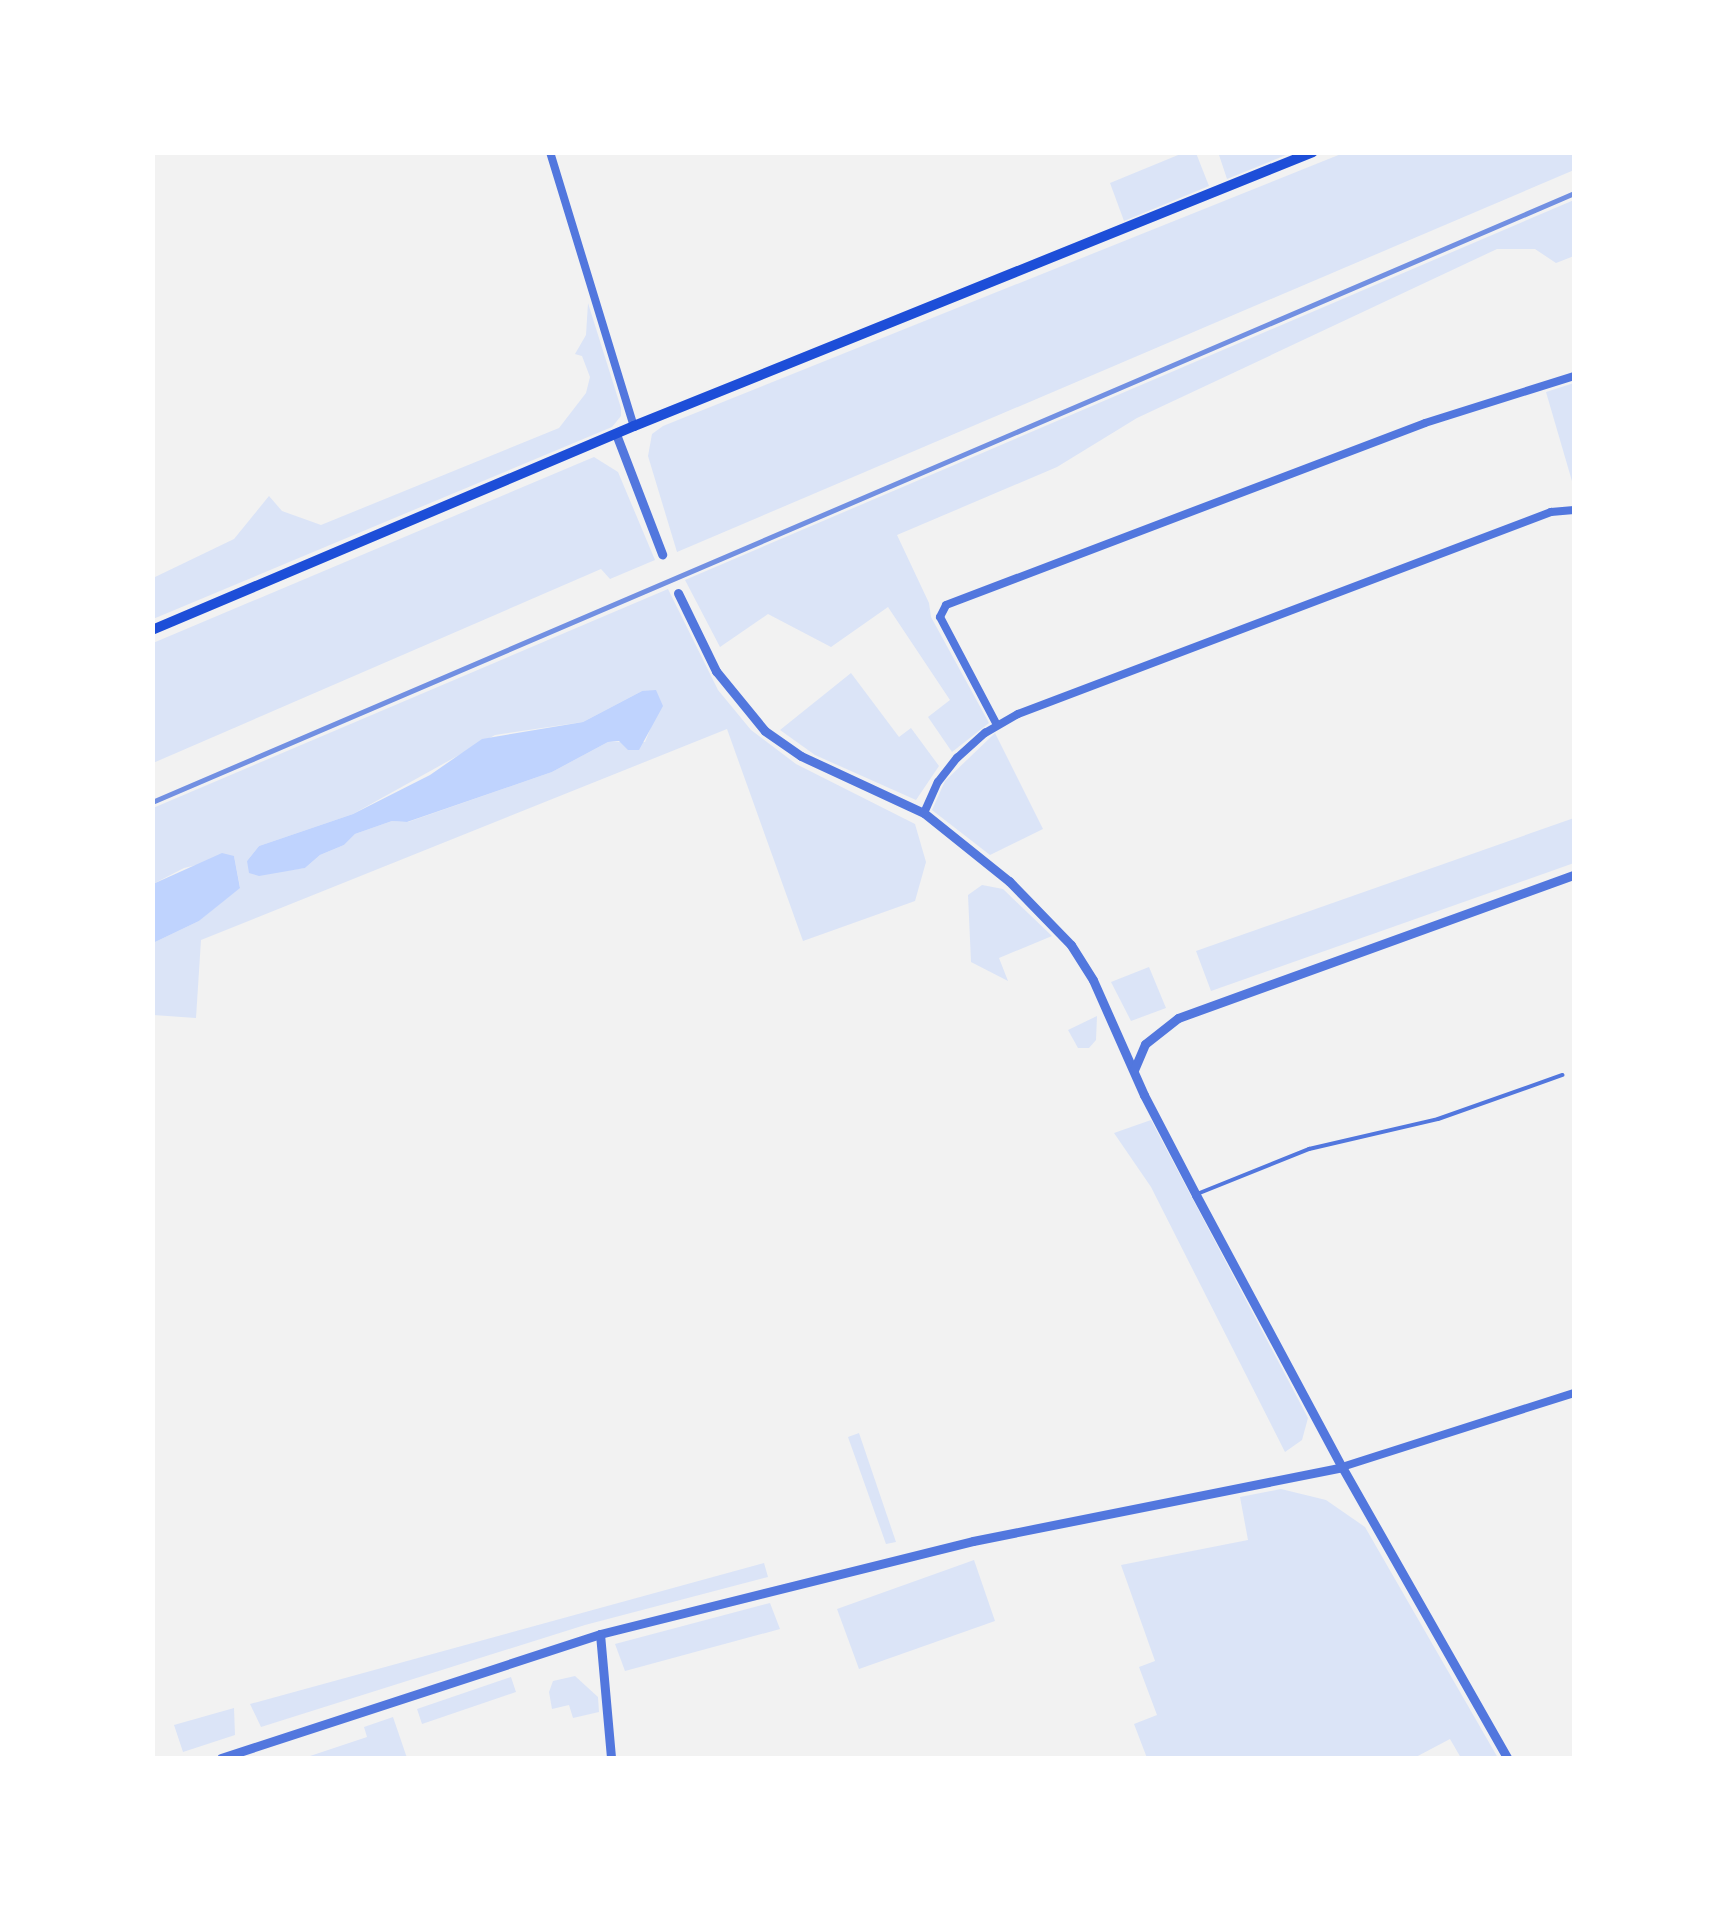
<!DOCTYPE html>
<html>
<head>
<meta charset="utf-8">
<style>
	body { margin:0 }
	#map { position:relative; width:1727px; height:1911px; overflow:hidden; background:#f2f2f2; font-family:"Golos Text",sans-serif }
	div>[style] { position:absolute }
	.green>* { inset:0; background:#dbe4f7 }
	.water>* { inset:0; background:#bfd3fe }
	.service>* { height:4px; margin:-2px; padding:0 2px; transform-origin:2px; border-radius:2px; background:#5277de }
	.minor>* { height:8px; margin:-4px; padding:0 4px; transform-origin:4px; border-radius:4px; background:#5277de }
	.tertiary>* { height:9px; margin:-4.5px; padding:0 4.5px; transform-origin:4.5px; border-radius:4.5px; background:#5277de }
	.secondary>* { height:10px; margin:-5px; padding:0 5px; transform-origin:5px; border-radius:5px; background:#1d4ed8 }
	.rail>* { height:5px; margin:-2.5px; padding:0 2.5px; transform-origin:2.5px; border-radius:2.5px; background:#7290e2 }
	span { translate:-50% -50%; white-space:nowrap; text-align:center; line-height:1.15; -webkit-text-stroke:8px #fff; paint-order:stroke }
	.frame { position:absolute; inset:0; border:155px solid #fff; pointer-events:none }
</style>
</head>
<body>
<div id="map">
	<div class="green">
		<div style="clip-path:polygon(1218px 152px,1291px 152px,1291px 153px,1227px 179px)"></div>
		<div style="clip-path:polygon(1346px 152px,1574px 153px,1574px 170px,677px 552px,648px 456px,652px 434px,663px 426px)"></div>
		<div style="clip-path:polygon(1196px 153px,1209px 186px,1124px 221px,1110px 183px,1183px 153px)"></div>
		<div style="clip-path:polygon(1574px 200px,1574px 256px,1556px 263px,1535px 249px,1497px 249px,1137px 418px,1057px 467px,897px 535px,929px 603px,931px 617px,989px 723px,952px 752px,928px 717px,950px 700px,888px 607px,831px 647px,768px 614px,720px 647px,685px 580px)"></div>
		<div style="clip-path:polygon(588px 303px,621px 408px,621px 416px,612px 427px,153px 619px,153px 578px,234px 539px,269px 496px,282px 511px,321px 525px,559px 428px,586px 393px,590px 377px,582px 356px,575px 354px,586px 335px)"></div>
		<div style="clip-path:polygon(1574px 383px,1574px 488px,1546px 392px)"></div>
		<div style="clip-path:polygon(594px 457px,618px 472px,655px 560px,610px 579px,601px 569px,153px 763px,153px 643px)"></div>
		<div style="clip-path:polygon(evenodd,668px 589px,718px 690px,751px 730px,796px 764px,915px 824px,926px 862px,915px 901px,803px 941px,727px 729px,201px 940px,196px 1018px,153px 1015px,153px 943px,199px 921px,240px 887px,234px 856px,184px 868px,153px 884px,153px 808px,668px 589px,642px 691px,651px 727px,645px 742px,608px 742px,552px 772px,408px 822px,392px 821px,355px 834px,344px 845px,320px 855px,305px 868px,284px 871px,247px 861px,259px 846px,353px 814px,495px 735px,583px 722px,642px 691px)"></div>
		<div style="clip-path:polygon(851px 673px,899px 737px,911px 728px,939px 766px,916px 800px,815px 755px,780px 730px)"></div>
		<div style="clip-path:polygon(995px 733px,1043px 829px,990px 855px,932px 810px,945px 781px)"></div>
		<div style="clip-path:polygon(1574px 818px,1574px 863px,1211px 991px,1196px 951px)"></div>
		<div style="clip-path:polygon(982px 885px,1003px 889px,1052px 936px,999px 958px,1008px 981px,971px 962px,968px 895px)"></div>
		<div style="clip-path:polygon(1149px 967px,1166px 1008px,1131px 1021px,1111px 982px)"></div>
		<div style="clip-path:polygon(1097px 1016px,1096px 1040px,1089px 1048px,1078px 1048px,1068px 1030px)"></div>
		<div style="clip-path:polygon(1151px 1120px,1308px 1418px,1302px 1440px,1285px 1452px,1151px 1187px,1114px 1133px)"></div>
		<div style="clip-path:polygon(859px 1433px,896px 1542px,886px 1544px,848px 1437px)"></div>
		<div style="clip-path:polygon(1281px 1489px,1326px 1500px,1365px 1527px,1498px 1758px,1461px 1758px,1450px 1739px,1414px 1758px,1147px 1758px,1134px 1724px,1157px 1715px,1139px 1667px,1155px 1661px,1121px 1565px,1248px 1540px,1240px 1497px)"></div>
		<div style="clip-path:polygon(974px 1560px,995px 1621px,859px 1669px,837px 1609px)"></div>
		<div style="clip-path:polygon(764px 1563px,768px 1577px,585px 1625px,261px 1727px,250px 1704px)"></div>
		<div style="clip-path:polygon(770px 1603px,780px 1629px,625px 1671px,615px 1644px)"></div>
		<div style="clip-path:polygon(575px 1676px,598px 1697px,599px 1712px,573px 1718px,569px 1705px,552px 1709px,549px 1692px,553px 1681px)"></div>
		<div style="clip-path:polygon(511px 1677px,516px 1692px,422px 1724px,417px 1709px)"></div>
		<div style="clip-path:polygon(234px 1708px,235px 1735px,183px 1752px,174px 1725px)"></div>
		<div style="clip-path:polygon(393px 1717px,407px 1758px,304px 1758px,367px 1737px,364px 1727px)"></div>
	</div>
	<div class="water">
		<div style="clip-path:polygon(656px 690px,663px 706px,639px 750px,628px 750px,619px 741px,608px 742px,552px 772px,407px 822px,392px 821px,355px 834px,344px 845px,320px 855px,305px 868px,259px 876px,249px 873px,247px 861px,259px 846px,353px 814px,430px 775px,482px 739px,583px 722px,642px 691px)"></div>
		<div style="clip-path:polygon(222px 853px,234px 856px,240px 888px,199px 921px,153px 943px,153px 884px)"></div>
	</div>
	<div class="service">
		<div style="left:1197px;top:1194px;width:121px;rotate:-21.9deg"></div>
		<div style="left:1309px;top:1149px;width:132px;rotate:-13.1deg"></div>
		<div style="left:1438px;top:1119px;width:132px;rotate:-19.5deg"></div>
	</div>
	<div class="minor">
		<div style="left:550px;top:152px;width:287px;rotate:73deg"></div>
		<div style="left:997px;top:725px;width:122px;rotate:-117.8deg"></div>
		<div style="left:940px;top:617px;width:13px;rotate:-63deg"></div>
		<div style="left:946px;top:605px;width:512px;rotate:-20.8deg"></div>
		<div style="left:1425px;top:423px;width:156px;rotate:-17.5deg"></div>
		<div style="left:924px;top:813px;width:34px;rotate:-66deg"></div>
		<div style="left:938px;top:782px;width:31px;rotate:-52deg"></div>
		<div style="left:957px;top:758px;width:38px;rotate:-42deg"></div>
		<div style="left:985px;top:733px;width:38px;rotate:-30deg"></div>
		<div style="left:1018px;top:714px;width:570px;rotate:-20.76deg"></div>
		<div style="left:1551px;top:512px;width:23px;rotate:-5deg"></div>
		<div style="left:1342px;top:1467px;width:244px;rotate:-17.7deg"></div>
	</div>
	<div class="tertiary">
		<div style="left:616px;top:434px;width:129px;rotate:69deg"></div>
		<div style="left:678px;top:593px;width:87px;rotate:64deg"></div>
		<div style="left:716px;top:671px;width:77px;rotate:50.8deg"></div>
		<div style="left:765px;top:731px;width:44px;rotate:34.8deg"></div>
		<div style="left:801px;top:756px;width:136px;rotate:24.9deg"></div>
		<div style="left:924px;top:813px;width:109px;rotate:38.7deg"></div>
		<div style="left:1009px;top:881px;width:89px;rotate:45.9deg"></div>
		<div style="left:1071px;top:945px;width:41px;rotate:57.8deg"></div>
		<div style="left:1093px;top:980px;width:126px;rotate:66.1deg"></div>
		<div style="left:1144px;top:1095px;width:113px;rotate:62.5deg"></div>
		<div style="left:1196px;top:1195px;width:309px;rotate:61.8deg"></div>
		<div style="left:1342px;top:1467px;width:335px;rotate:60.4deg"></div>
		<div style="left:1134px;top:1070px;width:28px;rotate:-67deg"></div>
		<div style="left:1145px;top:1044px;width:42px;rotate:-38.2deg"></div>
		<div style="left:1178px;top:1018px;width:421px;rotate:-19.9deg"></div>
		<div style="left:600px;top:1634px;width:124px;rotate:84.9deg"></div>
		<div style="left:221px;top:1758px;width:399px;rotate:-18.1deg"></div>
		<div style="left:600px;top:1634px;width:384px;rotate:-14deg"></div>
		<div style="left:973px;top:1541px;width:376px;rotate:-11.3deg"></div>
	</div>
	<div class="secondary">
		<div style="left:152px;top:630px;width:523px;rotate:-22.94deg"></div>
		<div style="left:634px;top:426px;width:732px;rotate:-21.98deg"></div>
	</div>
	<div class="rail">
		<div style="left:152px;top:802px;width:1547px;rotate:-23.18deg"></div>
	</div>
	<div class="frame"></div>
</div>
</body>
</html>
